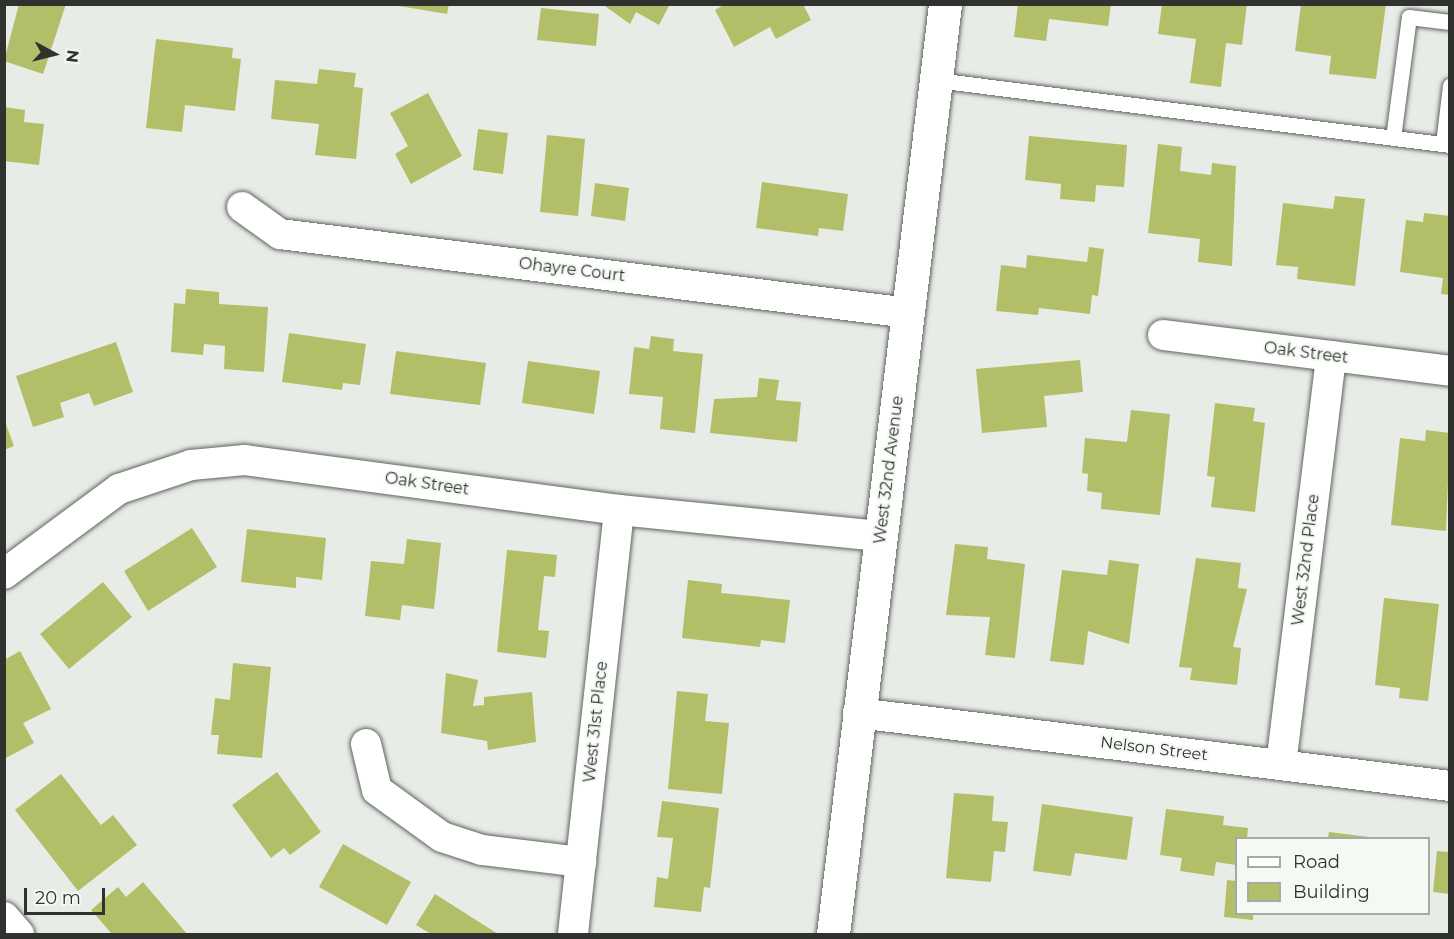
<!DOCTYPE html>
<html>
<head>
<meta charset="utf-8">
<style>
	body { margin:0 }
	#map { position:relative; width:1454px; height:939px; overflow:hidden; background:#e7ede6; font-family:Montserrat,sans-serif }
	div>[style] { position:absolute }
	.building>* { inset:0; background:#b3be68 }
	.roads { filter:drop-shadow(0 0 2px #5f645e) drop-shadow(0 0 2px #5f645e) }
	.service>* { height:15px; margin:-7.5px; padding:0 7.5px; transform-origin:7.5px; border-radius:7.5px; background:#fff }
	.minor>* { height:30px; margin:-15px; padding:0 15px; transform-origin:15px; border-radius:15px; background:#fff }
	.tertiary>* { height:33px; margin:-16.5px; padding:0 16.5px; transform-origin:16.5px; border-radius:16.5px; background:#fff }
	span { translate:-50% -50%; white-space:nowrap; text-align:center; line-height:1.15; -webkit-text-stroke:4.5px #f4faf3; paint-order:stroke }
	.street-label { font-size:16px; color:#30322f }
	.frame { position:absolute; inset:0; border:6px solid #30322f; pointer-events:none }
	.legend { position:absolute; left:1235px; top:837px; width:195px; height:78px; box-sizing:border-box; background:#f4faf3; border:2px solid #a6aaa5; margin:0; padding:8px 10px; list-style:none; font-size:18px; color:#30322f }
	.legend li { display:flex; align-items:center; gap:12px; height:30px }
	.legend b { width:30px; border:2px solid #a6aaa5 }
	.north { position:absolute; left:24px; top:24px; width:60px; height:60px; -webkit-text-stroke:4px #f4faf3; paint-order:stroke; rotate:97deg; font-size:16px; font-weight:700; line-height:24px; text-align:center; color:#30322f }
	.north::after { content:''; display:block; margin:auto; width:21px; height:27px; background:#30322f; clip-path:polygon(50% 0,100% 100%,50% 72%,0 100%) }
	.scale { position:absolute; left:24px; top:888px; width:81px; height:27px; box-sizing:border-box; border:3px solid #30322f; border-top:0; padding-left:8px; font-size:18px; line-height:21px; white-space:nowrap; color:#30322f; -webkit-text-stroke:4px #f4faf3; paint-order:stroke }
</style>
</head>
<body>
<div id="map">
	<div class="building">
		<div style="clip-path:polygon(19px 4px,66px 4px,43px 74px,4px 61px)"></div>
		<div style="clip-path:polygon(387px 4px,449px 4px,447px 14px)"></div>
		<div style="clip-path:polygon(602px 4px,670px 4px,659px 25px,636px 12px,630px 24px)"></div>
		<div style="clip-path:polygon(725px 4px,803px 4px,811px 20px,776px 39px,770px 27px,734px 47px,715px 10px)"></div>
		<div style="clip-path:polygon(1018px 4px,1111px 4px,1108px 26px,1049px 19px,1046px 41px,1014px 37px)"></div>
		<div style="clip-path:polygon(1162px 4px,1247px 4px,1242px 45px,1226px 43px,1221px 87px,1190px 83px,1196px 39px,1158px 34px)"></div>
		<div style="clip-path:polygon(1301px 4px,1386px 4px,1376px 79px,1329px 74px,1331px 56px,1295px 51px)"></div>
		<div style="clip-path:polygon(541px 8px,599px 14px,596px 46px,537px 40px)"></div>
		<div style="clip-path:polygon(156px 39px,233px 48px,232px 58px,241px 59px,235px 111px,185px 105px,182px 132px,146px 128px)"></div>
		<div style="clip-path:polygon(319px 69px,356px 73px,354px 87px,363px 88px,356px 159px,315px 155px,319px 124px,271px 119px,275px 80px,317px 84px)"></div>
		<div style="clip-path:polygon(428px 93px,462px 156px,411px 184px,395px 154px,408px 146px,390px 113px)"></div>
		<div style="clip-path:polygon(4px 107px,25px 110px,24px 122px,44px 124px,39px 165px,4px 161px)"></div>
		<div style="clip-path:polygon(478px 129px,508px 133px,503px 174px,473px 170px)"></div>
		<div style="clip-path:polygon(547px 135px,585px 139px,578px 216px,540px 212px)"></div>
		<div style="clip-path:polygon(1029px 136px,1127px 145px,1124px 187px,1096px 185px,1095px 202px,1060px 199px,1061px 184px,1025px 180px)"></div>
		<div style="clip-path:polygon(1158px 144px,1182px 147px,1180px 171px,1211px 175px,1212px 163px,1236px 166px,1232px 266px,1198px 262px,1200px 239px,1148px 233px)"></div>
		<div style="clip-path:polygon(762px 182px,848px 194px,843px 231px,819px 228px,818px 236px,756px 228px)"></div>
		<div style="clip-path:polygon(595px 183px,629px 188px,625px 221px,591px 216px)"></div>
		<div style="clip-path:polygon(1335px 196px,1365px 199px,1355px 286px,1297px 279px,1298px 267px,1276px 265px,1283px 203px,1333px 209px)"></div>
		<div style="clip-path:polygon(1424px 213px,1450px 216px,1450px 295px,1441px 294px,1443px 278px,1400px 272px,1406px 220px,1423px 222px)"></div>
		<div style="clip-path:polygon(1089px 247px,1104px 249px,1098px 296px,1092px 295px,1090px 314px,1039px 308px,1038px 315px,996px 311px,1001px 265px,1026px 268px,1027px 255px,1087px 262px)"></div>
		<div style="clip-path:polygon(186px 289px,219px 292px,219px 304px,268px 307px,264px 372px,224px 369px,225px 346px,204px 344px,203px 355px,171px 352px,174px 303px,185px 304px)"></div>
		<div style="clip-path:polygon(289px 333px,366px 344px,360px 385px,343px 383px,342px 390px,282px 382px)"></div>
		<div style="clip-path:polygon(651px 336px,674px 339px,673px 351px,703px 354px,695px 433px,660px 429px,663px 397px,629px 394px,634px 347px,649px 349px)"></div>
		<div style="clip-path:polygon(116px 342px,133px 392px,94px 406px,89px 393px,60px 403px,64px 417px,33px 427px,16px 376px)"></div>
		<div style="clip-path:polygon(396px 351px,486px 363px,480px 405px,390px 394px)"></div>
		<div style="clip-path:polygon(1080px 360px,1083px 392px,1044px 396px,1047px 427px,982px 433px,976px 369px)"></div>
		<div style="clip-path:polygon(528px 361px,600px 371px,594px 414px,522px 403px)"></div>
		<div style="clip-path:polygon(759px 378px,779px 380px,776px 400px,801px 402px,797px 442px,710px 433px,714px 399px,757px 397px)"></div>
		<div style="clip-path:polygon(1215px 403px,1255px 408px,1253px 421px,1265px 423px,1255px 512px,1211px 507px,1215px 477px,1207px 476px)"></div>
		<div style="clip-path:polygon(1131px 410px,1170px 414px,1160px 515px,1101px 509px,1102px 493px,1087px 491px,1088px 474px,1082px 473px,1085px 438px,1127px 442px)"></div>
		<div style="clip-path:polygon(4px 419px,14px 446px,4px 450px)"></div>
		<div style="clip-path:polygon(1426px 430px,1450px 433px,1446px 531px,1391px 525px,1400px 438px,1425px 441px)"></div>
		<div style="clip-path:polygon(192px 528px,217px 567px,148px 611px,124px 571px)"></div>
		<div style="clip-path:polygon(247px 529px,326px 538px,322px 580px,296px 577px,296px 588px,241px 582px)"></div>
		<div style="clip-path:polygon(407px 539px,441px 543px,434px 609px,402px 605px,400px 620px,365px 616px,371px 561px,404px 564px)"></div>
		<div style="clip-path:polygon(955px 544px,988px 547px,987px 559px,1025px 564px,1015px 658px,985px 655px,990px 617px,946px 615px)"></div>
		<div style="clip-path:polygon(507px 550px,557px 555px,555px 577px,544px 576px,538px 630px,549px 631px,546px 658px,497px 652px)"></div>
		<div style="clip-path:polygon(1196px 558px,1241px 563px,1238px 588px,1247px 589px,1233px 647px,1241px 648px,1237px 685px,1190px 680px,1192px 668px,1179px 667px)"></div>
		<div style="clip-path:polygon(1109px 560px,1139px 564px,1129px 644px,1088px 631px,1084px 665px,1050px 661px,1062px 570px,1107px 575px)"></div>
		<div style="clip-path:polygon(688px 580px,722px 584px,721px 593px,790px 600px,785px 643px,761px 640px,760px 647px,682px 638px)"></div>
		<div style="clip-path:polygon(103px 582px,132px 617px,69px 669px,40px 634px)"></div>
		<div style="clip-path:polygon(1384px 598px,1439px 604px,1428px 701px,1399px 698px,1400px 688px,1375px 685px)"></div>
		<div style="clip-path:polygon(20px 651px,51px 709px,23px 723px,34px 743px,4px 759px,4px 660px)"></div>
		<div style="clip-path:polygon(233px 663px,271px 667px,262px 758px,217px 754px,219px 735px,211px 735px,215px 698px,230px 700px)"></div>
		<div style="clip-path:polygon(446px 673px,478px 680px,473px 706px,484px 705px,484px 697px,532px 692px,536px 742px,488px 750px,487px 741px,441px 733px)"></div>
		<div style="clip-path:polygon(677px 691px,708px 694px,705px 721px,729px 723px,722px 794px,668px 789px)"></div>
		<div style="clip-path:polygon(277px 772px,321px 832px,290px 855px,284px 848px,271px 858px,232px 805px)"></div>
		<div style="clip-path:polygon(61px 774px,101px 825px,113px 815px,137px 845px,78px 891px,15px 810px)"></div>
		<div style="clip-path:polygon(954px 793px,994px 796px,992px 821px,1008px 822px,1005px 852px,994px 851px,991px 882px,946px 878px)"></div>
		<div style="clip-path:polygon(662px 801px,719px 808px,710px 888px,704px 887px,701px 912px,654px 907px,657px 877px,668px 879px,673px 838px,657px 837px)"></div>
		<div style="clip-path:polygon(1042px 804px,1133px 817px,1127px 860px,1075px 853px,1071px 876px,1033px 871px)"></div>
		<div style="clip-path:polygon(1166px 809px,1224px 816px,1223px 825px,1248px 828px,1247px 838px,1236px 838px,1236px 865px,1216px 862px,1214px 876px,1180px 871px,1182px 858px,1160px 855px)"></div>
		<div style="clip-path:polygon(1329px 832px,1369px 837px,1369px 838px,1328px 838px)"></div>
		<div style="clip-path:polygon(343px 844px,411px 882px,387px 925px,319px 887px)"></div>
		<div style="clip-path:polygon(1437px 851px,1450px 852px,1450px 894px,1433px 892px)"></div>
		<div style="clip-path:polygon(1227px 880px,1236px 881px,1236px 914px,1253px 914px,1253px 920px,1224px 917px)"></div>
		<div style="clip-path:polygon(143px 882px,187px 934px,112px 934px,91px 910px,118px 887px,126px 897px)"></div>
		<div style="clip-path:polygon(435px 894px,498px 934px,431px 934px,416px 925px)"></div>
	</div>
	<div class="roads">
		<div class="service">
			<div style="left:936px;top:80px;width:518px;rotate:7.21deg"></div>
			<div style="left:1393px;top:138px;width:122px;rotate:-82.5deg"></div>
			<div style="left:1409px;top:17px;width:41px;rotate:7deg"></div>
			<div style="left:1443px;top:144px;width:59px;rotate:-83.2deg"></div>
		</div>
		<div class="minor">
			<div style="left:242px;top:207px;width:47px;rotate:35.4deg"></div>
			<div style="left:280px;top:234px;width:634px;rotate:7.16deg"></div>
			<div style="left:1163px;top:335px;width:289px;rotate:7.1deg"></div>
			<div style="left:4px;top:574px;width:143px;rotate:-36.5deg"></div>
			<div style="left:119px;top:489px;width:76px;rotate:-18.4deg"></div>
			<div style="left:191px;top:465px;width:54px;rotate:-5.3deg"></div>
			<div style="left:245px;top:460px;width:377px;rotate:7.6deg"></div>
			<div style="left:619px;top:510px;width:262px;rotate:5.7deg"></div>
			<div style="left:858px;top:713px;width:596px;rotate:7.03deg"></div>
			<div style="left:366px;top:744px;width:47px;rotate:76.6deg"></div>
			<div style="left:377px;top:790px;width:80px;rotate:35.9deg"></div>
			<div style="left:442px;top:837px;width:42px;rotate:18deg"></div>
			<div style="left:482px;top:850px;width:100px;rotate:6.9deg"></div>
			<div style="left:1281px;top:765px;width:412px;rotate:-83deg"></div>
			<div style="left:4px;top:917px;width:23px;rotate:49deg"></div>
			<div style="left:573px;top:934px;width:426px;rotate:-83.8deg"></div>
		</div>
		<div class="tertiary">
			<div style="left:833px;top:934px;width:937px;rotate:-83.13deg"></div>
		</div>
	</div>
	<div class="street-label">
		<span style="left:572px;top:270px;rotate:7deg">Ohayre Court</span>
		<span style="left:1306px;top:353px;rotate:7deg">Oak Street</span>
		<span style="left:889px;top:470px;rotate:-83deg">West 32nd Avenue</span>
		<span style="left:427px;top:484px;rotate:8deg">Oak Street</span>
		<span style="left:1306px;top:560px;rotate:-83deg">West 32nd Place</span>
		<span style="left:596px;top:722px;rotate:-84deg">West 31st Place</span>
		<span style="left:1154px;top:749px;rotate:7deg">Nelson Street</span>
	</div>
	<div class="frame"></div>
	<ul class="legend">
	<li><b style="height:8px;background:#fff"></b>Road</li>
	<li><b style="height:16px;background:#b3be68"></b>Building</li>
	</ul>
	<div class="north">N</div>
	<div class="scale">20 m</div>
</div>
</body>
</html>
